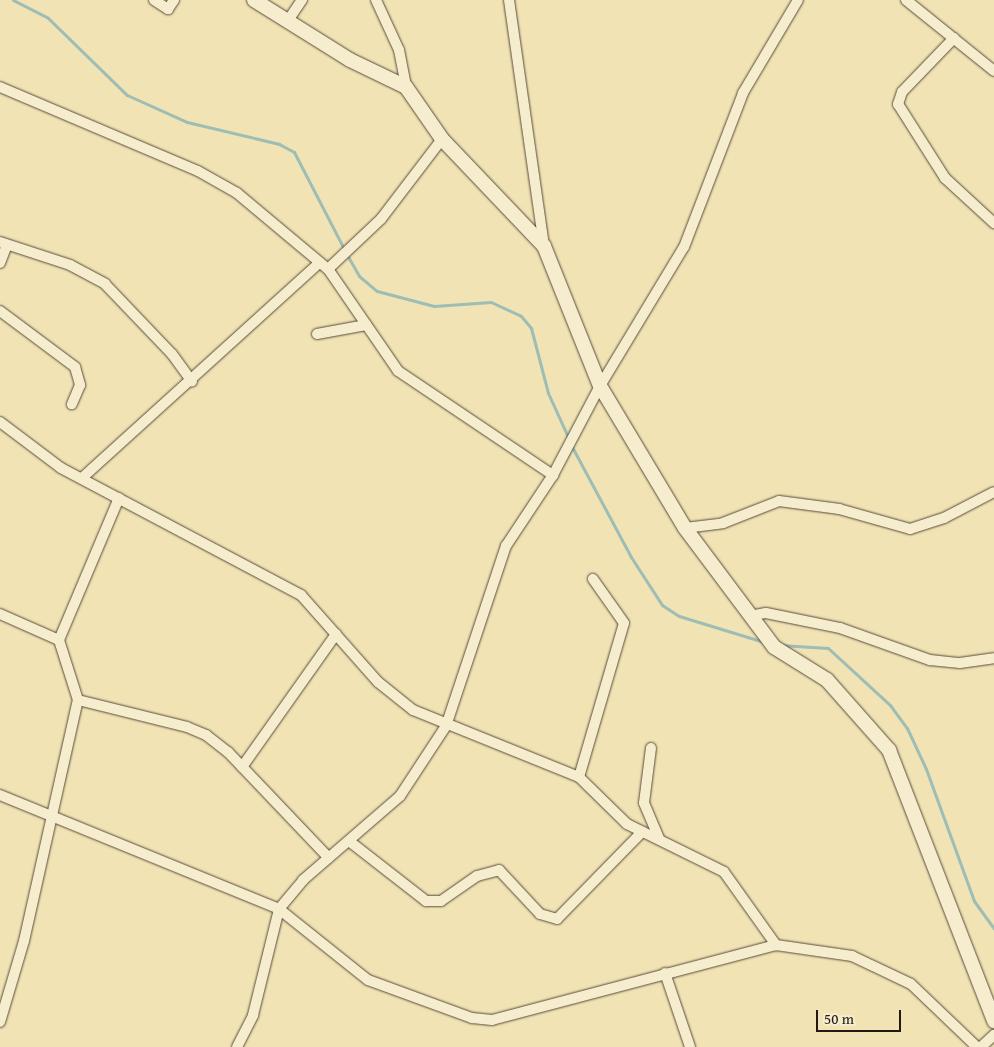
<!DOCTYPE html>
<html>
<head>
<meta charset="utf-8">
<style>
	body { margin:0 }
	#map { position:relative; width:994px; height:1047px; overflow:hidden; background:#f1e3b4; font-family:"Gentium Book Plus",serif }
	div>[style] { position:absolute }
	.stream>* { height:3px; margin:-1.5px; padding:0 1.5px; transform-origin:1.5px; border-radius:1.5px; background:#9dbdb5 }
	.roads { filter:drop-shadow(0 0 1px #564c3a) drop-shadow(0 0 1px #564c3a) }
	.street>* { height:10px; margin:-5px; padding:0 5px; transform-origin:5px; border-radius:5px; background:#f6edce }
	.secondary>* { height:14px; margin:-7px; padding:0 7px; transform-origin:7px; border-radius:7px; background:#f6edce }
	span { translate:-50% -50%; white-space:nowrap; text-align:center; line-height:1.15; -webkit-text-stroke:4px #f6edce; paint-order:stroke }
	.scale { position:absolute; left:816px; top:1010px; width:85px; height:22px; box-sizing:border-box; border:2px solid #221911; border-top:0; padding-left:6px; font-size:15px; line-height:18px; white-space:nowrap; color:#221911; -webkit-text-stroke:4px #f6edce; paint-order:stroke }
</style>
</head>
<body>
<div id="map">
	<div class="stream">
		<div style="left:13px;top:0;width:39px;rotate:27deg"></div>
		<div style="left:48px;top:18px;width:110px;rotate:44.3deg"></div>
		<div style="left:127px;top:95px;width:66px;rotate:24.2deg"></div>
		<div style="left:187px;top:122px;width:95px;rotate:13.4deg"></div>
		<div style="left:279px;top:144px;width:17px;rotate:28deg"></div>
		<div style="left:294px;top:152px;width:109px;rotate:62.7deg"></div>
		<div style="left:347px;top:255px;width:24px;rotate:60deg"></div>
		<div style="left:359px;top:276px;width:23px;rotate:40deg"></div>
		<div style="left:377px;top:291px;width:59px;rotate:14.7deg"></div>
		<div style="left:434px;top:306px;width:57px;rotate:-4deg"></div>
		<div style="left:491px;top:302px;width:33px;rotate:25deg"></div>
		<div style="left:521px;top:316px;width:16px;rotate:50deg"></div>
		<div style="left:531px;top:328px;width:67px;rotate:75.3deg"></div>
		<div style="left:548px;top:393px;width:51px;rotate:65.5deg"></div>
		<div style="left:571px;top:445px;width:127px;rotate:61.8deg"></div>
		<div style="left:631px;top:557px;width:57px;rotate:57.1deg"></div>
		<div style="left:662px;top:605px;width:20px;rotate:33deg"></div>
		<div style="left:679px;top:616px;width:89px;rotate:17deg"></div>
		<div style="left:780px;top:645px;width:48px;rotate:3.6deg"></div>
		<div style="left:828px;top:648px;width:84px;rotate:42.6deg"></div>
		<div style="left:890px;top:705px;width:29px;rotate:54deg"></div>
		<div style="left:907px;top:728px;width:45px;rotate:65.1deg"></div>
		<div style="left:926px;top:769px;width:140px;rotate:70deg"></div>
		<div style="left:974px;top:901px;width:34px;rotate:54deg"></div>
	</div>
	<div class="roads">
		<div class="street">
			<div style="left:154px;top:0;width:17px;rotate:33deg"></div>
			<div style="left:168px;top:9px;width:11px;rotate:-56deg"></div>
			<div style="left:376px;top:0;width:55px;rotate:65.3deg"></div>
			<div style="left:399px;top:50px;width:38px;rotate:79deg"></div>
			<div style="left:509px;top:0;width:248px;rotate:81.9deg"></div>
			<div style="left:906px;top:0;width:113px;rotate:38.9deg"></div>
			<div style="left:287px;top:22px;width:27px;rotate:-56deg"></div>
			<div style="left:954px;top:38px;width:75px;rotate:133.9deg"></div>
			<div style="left:902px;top:92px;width:13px;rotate:108deg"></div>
			<div style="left:898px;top:104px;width:88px;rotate:57.6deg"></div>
			<div style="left:945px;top:178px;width:67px;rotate:42.6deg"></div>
			<div style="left:0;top:87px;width:215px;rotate:23deg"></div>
			<div style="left:198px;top:171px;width:45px;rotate:29.4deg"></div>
			<div style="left:237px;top:193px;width:119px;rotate:39.9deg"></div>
			<div style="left:328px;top:269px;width:124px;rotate:55.5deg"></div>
			<div style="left:398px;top:371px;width:187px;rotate:33.9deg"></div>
			<div style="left:0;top:242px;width:74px;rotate:18.2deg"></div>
			<div style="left:70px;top:265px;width:40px;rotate:28deg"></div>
			<div style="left:105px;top:284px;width:97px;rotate:46.3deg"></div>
			<div style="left:172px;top:354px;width:34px;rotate:54deg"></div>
			<div style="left:0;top:263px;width:19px;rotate:-69deg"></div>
			<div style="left:328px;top:269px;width:73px;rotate:-43.3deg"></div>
			<div style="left:381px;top:219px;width:101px;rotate:-52.7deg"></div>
			<div style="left:0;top:311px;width:94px;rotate:36.7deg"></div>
			<div style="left:75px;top:367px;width:19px;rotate:74deg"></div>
			<div style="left:80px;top:385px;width:21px;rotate:113deg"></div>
			<div style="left:317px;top:334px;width:50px;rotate:-10.4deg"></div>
			<div style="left:0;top:422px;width:76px;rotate:37deg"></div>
			<div style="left:61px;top:468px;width:272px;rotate:27.9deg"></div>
			<div style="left:301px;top:595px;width:116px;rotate:48.5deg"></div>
			<div style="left:378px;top:682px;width:45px;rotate:38.7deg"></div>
			<div style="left:413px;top:710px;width:179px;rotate:22deg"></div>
			<div style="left:579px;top:777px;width:67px;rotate:44.4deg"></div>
			<div style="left:627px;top:824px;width:108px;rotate:26.3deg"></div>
			<div style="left:724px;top:872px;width:90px;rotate:54.5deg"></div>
			<div style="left:82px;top:478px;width:321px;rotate:-42.2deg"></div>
			<div style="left:685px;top:528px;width:38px;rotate:-7deg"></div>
			<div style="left:723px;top:523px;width:60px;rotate:-21.4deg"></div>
			<div style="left:779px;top:501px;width:61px;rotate:7.6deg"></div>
			<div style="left:839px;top:509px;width:74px;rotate:15.7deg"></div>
			<div style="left:910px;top:529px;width:36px;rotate:-18deg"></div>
			<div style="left:944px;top:518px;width:56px;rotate:-27.5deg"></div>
			<div style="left:0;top:614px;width:64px;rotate:23.8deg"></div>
			<div style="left:750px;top:616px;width:16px;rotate:-11deg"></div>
			<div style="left:766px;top:613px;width:76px;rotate:11.5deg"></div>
			<div style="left:840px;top:628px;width:96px;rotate:19.6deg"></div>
			<div style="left:930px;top:660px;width:30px;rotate:6deg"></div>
			<div style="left:960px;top:663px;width:34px;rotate:-8deg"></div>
			<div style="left:78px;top:700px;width:112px;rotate:13.9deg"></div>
			<div style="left:187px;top:727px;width:21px;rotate:23deg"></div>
			<div style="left:206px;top:735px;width:28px;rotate:38deg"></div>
			<div style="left:228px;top:752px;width:146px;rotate:46.4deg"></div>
			<div style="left:651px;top:748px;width:55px;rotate:97.3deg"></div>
			<div style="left:644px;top:803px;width:39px;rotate:67deg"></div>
			<div style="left:242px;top:767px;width:163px;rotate:-54.7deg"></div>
			<div style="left:579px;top:777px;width:160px;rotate:-73.7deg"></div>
			<div style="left:624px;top:623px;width:54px;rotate:-125.2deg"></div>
			<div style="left:0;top:795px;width:301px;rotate:22.2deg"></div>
			<div style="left:279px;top:909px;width:114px;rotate:38.6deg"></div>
			<div style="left:368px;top:980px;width:111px;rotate:20.1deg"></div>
			<div style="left:472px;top:1018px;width:20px;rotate:6deg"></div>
			<div style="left:492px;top:1020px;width:294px;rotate:-14.8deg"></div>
			<div style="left:776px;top:945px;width:77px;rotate:8.2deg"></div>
			<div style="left:852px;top:956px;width:65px;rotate:25.4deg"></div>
			<div style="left:911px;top:984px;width:91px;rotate:43.7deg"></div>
			<div style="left:349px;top:841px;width:98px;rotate:37.9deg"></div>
			<div style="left:426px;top:901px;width:15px"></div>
			<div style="left:441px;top:901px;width:44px;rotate:-34.8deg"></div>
			<div style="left:477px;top:876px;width:23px;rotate:-15deg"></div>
			<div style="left:499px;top:870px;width:60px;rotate:47deg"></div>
			<div style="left:540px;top:914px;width:18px;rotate:16deg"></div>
			<div style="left:557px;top:919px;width:122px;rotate:-45.7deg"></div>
			<div style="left:665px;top:973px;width:78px;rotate:71.3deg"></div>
			<div style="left:0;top:1022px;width:84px;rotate:-73.5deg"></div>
			<div style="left:24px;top:941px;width:247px;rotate:-77.4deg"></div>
			<div style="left:78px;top:700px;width:63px;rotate:-107.6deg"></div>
			<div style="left:59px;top:640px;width:154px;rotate:-67.1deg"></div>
			<div style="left:237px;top:1047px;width:36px;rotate:-63deg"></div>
			<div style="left:253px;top:1015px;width:109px;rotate:-76.2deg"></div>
			<div style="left:279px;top:909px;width:38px;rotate:-50deg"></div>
			<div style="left:303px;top:880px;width:128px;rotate:-40.9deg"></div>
			<div style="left:400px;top:796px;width:84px;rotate:-56.7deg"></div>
			<div style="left:446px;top:726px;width:190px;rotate:-71.6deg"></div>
			<div style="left:506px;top:546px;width:85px;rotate:-56.5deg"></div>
			<div style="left:553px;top:475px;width:101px;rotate:-62.2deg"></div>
			<div style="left:600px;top:386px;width:162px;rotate:-58.9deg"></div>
			<div style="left:684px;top:247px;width:165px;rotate:-69deg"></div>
			<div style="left:743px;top:93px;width:108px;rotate:-59.4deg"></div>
			<div style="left:981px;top:1047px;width:18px;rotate:-43deg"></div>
		</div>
		<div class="secondary">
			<div style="left:254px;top:0;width:113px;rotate:32deg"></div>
			<div style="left:350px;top:60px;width:62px;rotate:25.7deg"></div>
			<div style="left:406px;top:87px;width:63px;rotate:55.3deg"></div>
			<div style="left:442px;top:139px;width:148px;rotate:46.4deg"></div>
			<div style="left:544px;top:246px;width:151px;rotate:68.2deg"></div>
			<div style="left:600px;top:386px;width:165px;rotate:59.1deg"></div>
			<div style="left:685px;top:528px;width:149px;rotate:53.2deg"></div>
			<div style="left:774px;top:647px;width:62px;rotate:31.9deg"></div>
			<div style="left:827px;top:680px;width:94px;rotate:48.5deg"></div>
			<div style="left:889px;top:750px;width:291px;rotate:68.8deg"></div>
		</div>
	</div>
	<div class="scale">50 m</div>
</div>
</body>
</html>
